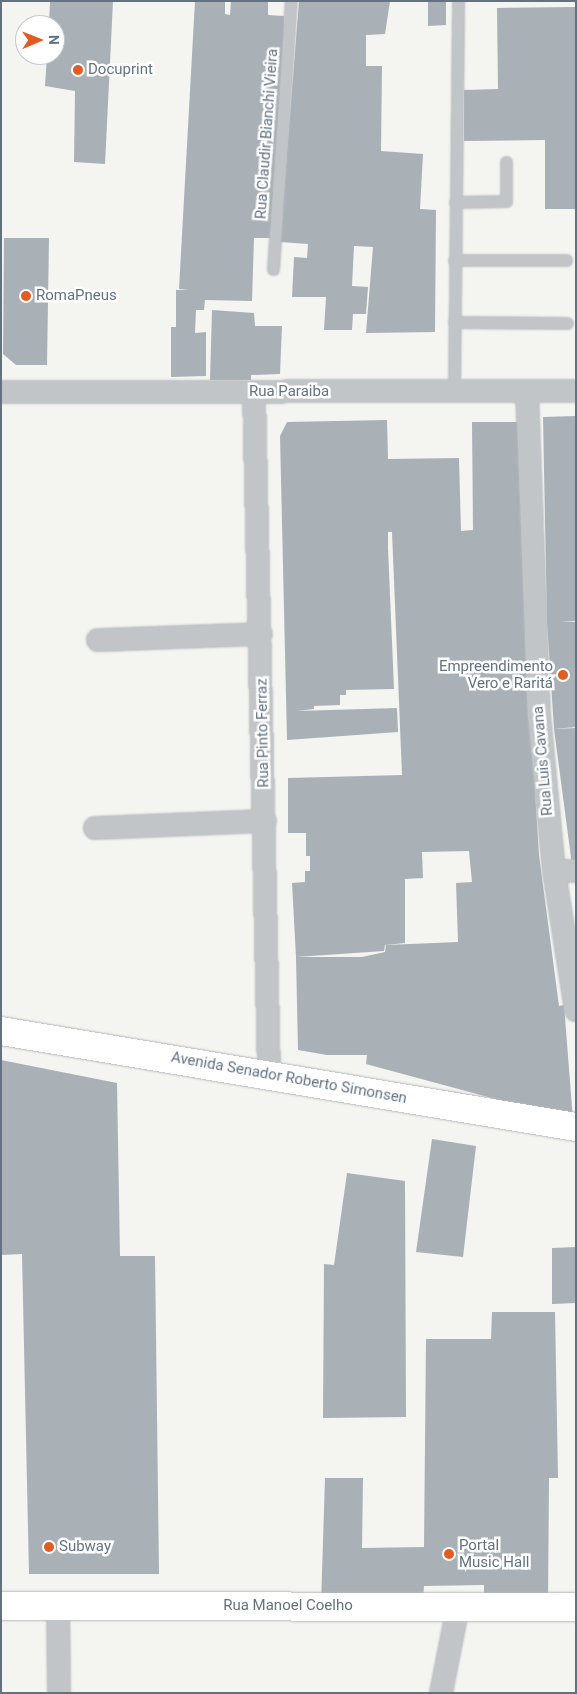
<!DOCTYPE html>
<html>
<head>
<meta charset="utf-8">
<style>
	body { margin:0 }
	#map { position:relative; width:577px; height:1694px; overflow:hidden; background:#f4f4f0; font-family:Roboto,sans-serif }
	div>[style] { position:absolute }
	.building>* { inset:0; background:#a9b0b6 }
	.roads { filter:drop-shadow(0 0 1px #b4b8bd) drop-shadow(0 0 1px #b4b8bd) }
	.lane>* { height:11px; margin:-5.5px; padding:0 5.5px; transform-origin:5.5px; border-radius:5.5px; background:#c1c5c8 }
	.street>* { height:22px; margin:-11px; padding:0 11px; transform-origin:11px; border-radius:11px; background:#c1c5c8 }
	.secondary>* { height:28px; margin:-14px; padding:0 14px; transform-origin:14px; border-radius:14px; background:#fff }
	.dots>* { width:14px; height:14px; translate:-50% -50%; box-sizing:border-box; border:2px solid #fff; border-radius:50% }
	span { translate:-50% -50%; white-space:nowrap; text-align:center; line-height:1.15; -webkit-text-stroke:5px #fff; paint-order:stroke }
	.poi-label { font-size:15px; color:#637282 }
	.left { translate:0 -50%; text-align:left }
	.right { translate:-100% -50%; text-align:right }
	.street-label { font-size:15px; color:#637282 }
	.frame { position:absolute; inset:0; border:2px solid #637282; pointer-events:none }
	.north { position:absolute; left:15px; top:15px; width:50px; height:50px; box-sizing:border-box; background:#fff; border:1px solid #c1c7cd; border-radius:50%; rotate:89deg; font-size:14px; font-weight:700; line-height:20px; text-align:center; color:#637282 }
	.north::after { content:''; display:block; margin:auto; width:18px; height:22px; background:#e45b21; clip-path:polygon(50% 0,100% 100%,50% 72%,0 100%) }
</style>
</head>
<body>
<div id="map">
	<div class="building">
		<div style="clip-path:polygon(50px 1px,113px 1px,105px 164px,74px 162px,75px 91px,45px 86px,47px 55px,55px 55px,55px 25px,49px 25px)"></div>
		<div style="clip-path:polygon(195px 1px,225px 1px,225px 14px,230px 15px,231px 1px,268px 1px,268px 15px,284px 16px,284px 42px,270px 238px,254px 238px,252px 301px,205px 300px,204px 310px,196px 310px,195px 333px,206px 332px,206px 376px,171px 377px,171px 327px,176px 327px,176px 290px,189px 290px,179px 289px)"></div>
		<div style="clip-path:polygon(299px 1px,390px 1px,385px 34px,366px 35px,366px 66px,382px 66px,381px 151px,423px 154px,420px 209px,436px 210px,435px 332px,366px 333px,373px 247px,354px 246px,352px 286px,368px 287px,366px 314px,353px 314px,352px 330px,324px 330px,326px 297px,292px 297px,294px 257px,307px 258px,308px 244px,280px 242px)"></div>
		<div style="clip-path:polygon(428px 1px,446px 1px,446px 25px,428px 26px)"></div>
		<div style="clip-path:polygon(576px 7px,576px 209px,545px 209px,545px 140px,464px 141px,464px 90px,498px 89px,497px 8px)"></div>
		<div style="clip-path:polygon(4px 238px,49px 238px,47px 365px,16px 365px,3px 354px)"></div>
		<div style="clip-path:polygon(212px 310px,254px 313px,255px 326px,282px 326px,280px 374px,251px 375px,251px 380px,210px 380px)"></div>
		<div style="clip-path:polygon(576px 416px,576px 621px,561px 621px,576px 622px,576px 727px,554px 729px,547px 622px,543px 417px)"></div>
		<div style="clip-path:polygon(387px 420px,388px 459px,459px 458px,461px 531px,473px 530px,472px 422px,521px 422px,528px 680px,539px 855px,559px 1006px,564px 1005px,573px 1120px,366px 1064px,367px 1055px,327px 1055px,298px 1050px,296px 957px,362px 957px,385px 952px,386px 945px,458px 942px,456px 883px,472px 882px,469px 851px,422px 852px,423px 878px,405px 879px,405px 943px,385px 945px,384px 951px,296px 957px,292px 883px,305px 882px,305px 871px,310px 871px,310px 856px,306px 856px,306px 833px,288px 833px,288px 778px,402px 775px,392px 532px,388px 532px,388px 548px,394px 689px,346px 690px,346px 695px,340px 695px,340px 705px,314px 706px,314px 709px,297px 711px,397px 708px,398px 732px,287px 740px,280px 436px,287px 422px)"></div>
		<div style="clip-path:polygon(576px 728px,576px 865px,572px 865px,554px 729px)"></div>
		<div style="clip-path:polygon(1px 1060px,117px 1083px,120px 1256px,155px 1256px,159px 1574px,29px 1574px,22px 1254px,1px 1255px)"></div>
		<div style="clip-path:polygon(432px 1139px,476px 1146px,463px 1257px,416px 1252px)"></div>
		<div style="clip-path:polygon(347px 1173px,405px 1181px,406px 1417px,323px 1418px,324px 1264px,334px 1265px)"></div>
		<div style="clip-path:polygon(576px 1247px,576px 1303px,552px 1304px,552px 1248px)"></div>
		<div style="clip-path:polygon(492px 1312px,555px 1312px,558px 1478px,549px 1478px,548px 1603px,484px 1602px,484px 1585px,424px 1586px,423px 1597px,321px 1605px,325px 1478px,363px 1478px,362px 1548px,424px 1547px,426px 1339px,491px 1339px)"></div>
	</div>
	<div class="roads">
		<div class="lane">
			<div style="left:455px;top:202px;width:51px;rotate:-1.1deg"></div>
			<div style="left:506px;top:201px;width:39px;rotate:-90deg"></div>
			<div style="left:454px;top:260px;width:112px"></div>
			<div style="left:273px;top:269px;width:269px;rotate:-86.2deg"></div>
			<div style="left:454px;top:322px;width:113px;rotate:0.5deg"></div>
			<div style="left:454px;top:391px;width:390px;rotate:-89.4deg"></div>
		</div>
		<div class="street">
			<div style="left:527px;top:391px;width:324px;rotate:87.9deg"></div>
			<div style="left:539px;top:715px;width:157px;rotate:84.5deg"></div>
			<div style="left:554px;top:871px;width:141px;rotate:81deg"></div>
			<div style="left:1px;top:392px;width:575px;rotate:-0.1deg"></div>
			<div style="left:254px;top:392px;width:682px;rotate:88.74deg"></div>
			<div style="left:98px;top:640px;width:163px;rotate:-2.1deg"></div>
			<div style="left:95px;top:828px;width:170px;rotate:-2.4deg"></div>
			<div style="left:554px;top:871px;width:22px"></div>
			<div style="left:58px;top:1607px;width:86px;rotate:89.3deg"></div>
			<div style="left:441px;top:1693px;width:89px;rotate:-78.9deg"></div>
		</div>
		<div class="secondary">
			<div style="left:1px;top:1031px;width:583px;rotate:9.48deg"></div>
			<div style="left:1px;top:1606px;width:575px;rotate:0.1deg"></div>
		</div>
	</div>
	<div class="dots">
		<div style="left:78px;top:70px;background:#e45b21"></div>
		<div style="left:26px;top:296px;background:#e45b21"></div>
		<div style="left:563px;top:675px;background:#e45b21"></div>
		<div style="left:49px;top:1547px;background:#e45b21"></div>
		<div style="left:449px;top:1554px;background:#e45b21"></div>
	</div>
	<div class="poi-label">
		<span class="left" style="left:88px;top:70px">Docuprint</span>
		<span class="left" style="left:36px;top:296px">RomaPneus</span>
		<span class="right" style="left:553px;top:675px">Empreendimento<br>Vero e Raritá</span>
		<span class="left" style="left:459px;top:1554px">Portal<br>Music Hall</span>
		<span class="left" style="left:59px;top:1547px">Subway</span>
	</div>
	<div class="street-label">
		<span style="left:267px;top:134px;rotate:-86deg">Rua Claudir Bianchi Vieira</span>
		<span style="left:289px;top:392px">Rua Paraiba</span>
		<span style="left:263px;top:733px;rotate:-91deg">Rua Pinto Ferraz</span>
		<span style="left:543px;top:761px;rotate:-95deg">Rua Luis Cavana</span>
		<span style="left:289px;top:1078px;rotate:10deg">Avenida Senador Roberto Simonsen</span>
		<span style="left:288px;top:1606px">Rua Manoel Coelho</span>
	</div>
	<div class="frame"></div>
	<div class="north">N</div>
</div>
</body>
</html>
